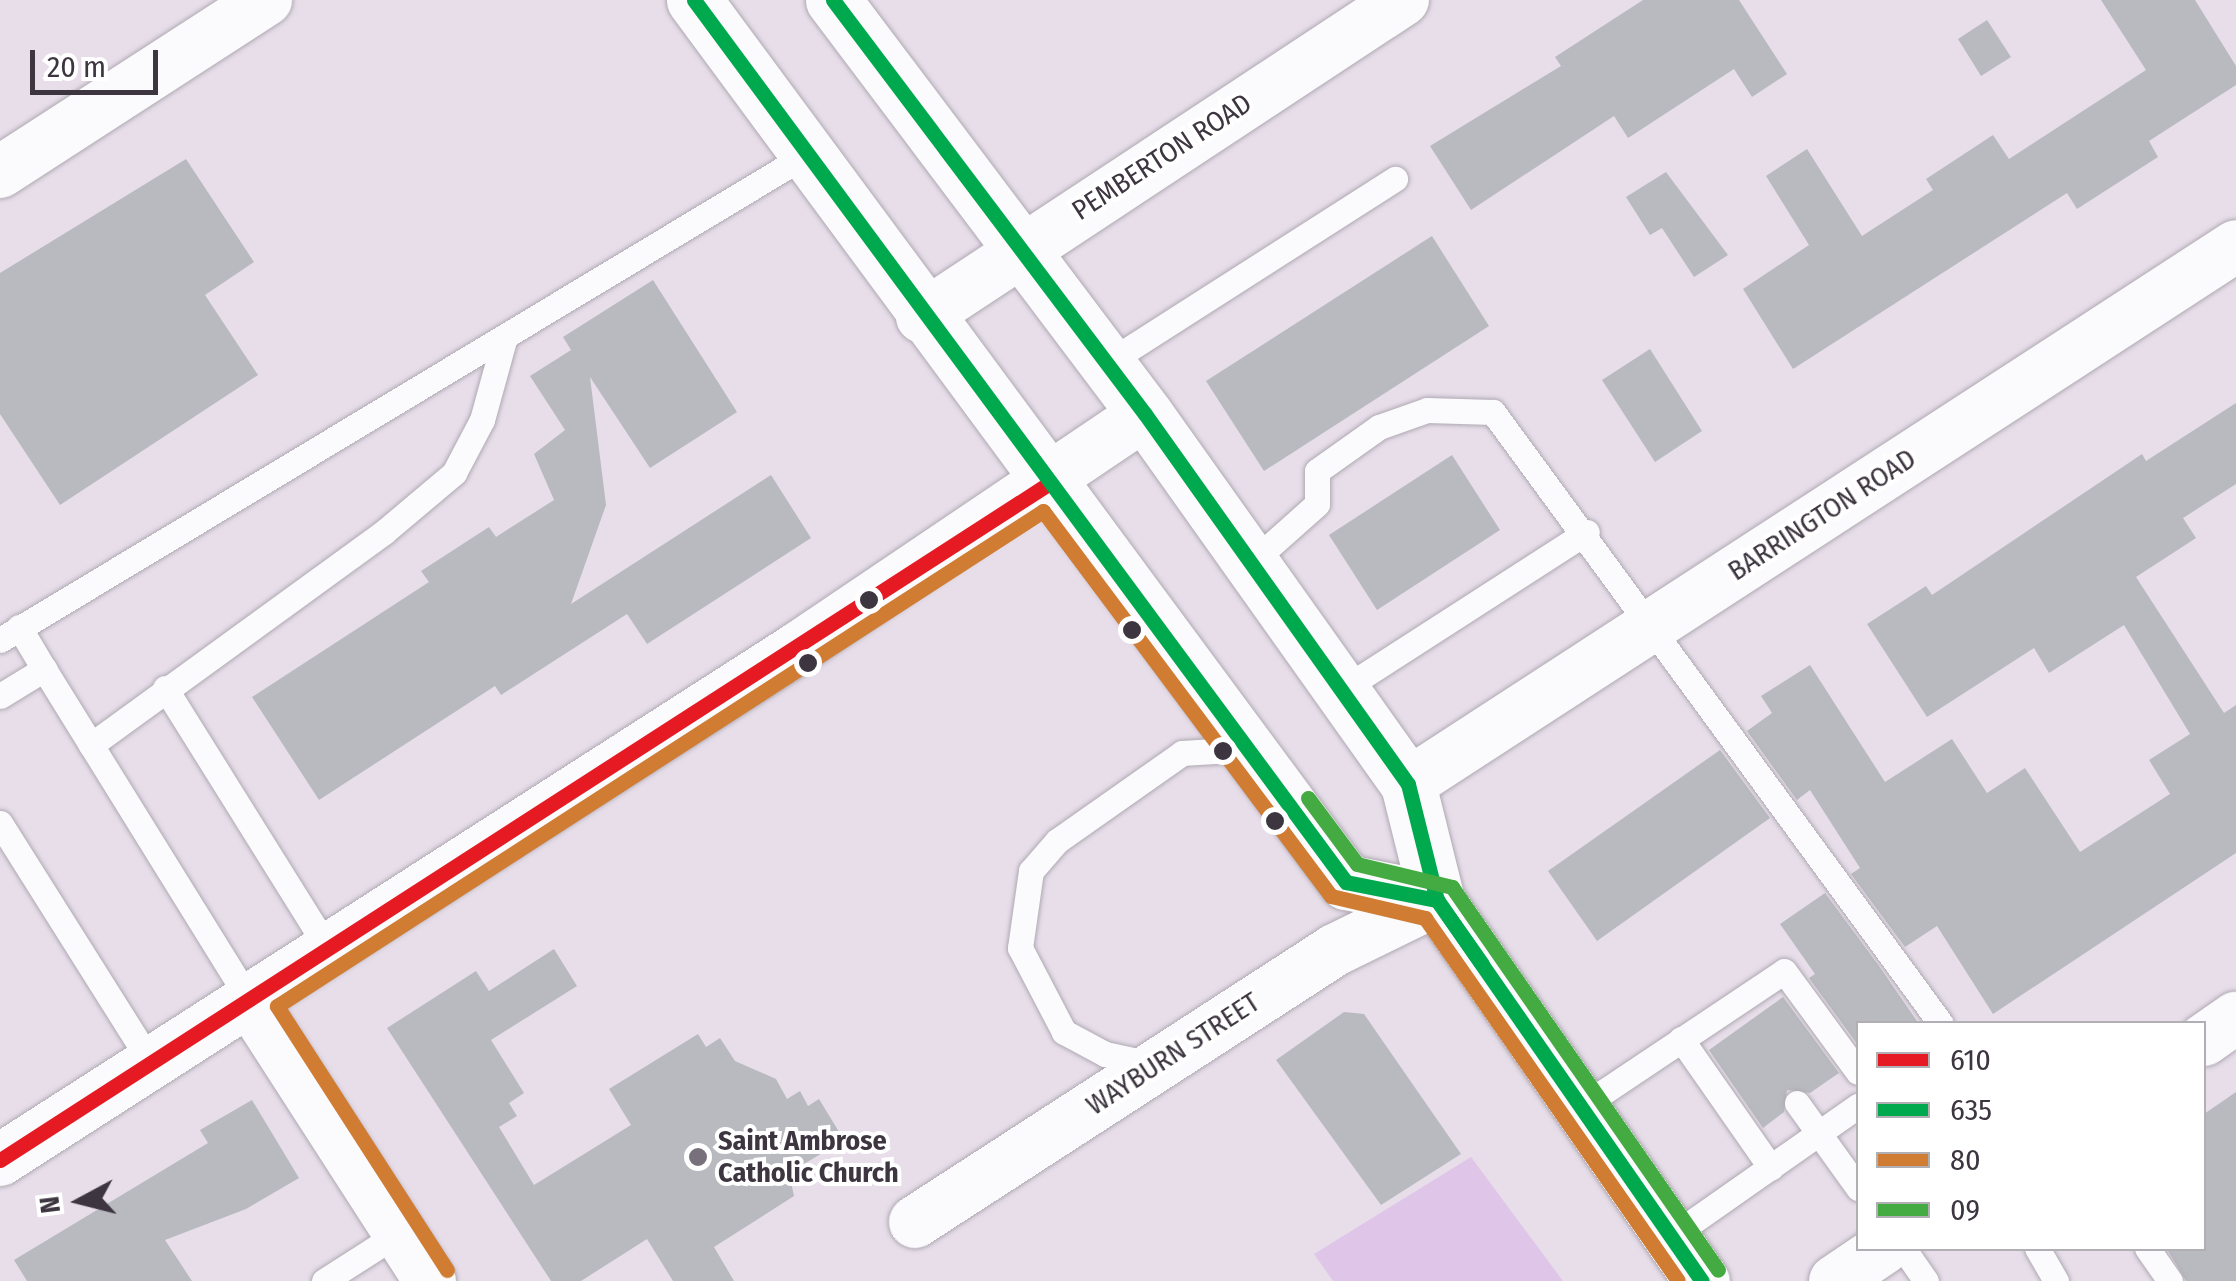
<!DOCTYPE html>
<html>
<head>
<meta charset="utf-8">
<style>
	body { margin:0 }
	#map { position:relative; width:2236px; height:1281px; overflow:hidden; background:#e7deea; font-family:"Fira Sans Condensed",sans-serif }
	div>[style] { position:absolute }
	.green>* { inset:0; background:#dfc5e8 }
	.building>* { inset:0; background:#b8bac0 }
	.roads { filter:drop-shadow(0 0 2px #afa9b2) drop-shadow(0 0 2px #afa9b2) }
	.service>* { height:25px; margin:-12.5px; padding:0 12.5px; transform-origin:12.5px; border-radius:12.5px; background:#fbfafc }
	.minor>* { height:52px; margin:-26px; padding:0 26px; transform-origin:26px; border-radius:26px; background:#fbfafc }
	.secondary>* { height:55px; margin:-27.5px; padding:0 27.5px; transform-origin:27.5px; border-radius:27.5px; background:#fbfafc }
	.bus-1>* { height:15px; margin:-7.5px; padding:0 7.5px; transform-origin:7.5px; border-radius:7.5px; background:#e51a23 }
	.bus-2>* { height:15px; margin:-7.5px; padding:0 7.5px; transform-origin:7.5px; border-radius:7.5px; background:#00a94e }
	.bus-3>* { height:15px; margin:-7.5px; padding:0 7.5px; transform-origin:7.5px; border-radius:7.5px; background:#d07c32 }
	.bus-4>* { height:15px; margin:-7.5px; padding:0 7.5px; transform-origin:7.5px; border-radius:7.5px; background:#44aa42 }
	.dots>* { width:28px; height:28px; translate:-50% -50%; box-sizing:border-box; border:5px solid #fff; border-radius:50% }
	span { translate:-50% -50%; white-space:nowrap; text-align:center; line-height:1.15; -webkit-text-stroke:8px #fff; paint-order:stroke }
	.street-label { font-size:28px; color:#3d3640 }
	.poi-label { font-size:28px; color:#3d3640; font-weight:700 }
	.left { translate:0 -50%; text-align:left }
	.legend { position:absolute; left:1856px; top:1021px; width:350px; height:230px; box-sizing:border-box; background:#fff; border:2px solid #b1afb3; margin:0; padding:12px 18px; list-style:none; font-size:30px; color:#3d3640 }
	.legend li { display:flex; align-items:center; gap:20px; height:50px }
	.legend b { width:50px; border:2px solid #b1afb3 }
	.north { position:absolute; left:30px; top:1151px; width:100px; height:100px; -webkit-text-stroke:8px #fff; paint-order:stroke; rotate:263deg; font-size:28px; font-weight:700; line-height:40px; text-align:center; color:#3d3640 }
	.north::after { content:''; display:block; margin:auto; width:35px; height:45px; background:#3d3640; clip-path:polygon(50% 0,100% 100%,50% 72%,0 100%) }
	.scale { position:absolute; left:30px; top:50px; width:128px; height:45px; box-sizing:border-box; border:5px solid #3d3640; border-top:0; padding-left:12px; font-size:30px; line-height:35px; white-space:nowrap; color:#3d3640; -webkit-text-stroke:8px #fff; paint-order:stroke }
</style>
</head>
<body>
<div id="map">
	<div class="green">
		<div style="clip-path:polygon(1471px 1157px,1563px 1281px,1333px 1281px,1314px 1254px)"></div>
	</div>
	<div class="building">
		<div style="clip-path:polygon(1643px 0,1739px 0,1787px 74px,1752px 97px,1734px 69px,1628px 138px,1614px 116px,1471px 210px,1430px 146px,1561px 66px,1555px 57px)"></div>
		<div style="clip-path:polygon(2101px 0,2195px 0,2236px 66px,2236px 85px,2149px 141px,2158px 157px,2077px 209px,2067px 193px,1793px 369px,1743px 289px,1809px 245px,1766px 176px,1807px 149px,1862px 236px,1933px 190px,1926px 179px,1993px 135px,2009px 159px,2146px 70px)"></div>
		<div style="clip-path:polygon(1987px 20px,2011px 57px,1981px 76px,1958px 39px)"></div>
		<div style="clip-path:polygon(186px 159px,254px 262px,205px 295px,258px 375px,60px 505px,0 414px,0 273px)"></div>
		<div style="clip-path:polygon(1666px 172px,1728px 255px,1694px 277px,1662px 228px,1650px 235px,1626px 197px)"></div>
		<div style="clip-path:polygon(1432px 236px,1489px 326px,1264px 471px,1206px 381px)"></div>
		<div style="clip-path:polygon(653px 280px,737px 412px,650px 468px,590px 377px,606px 505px,571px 604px,771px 475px,811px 538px,647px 644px,627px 614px,501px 695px,495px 686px,319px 800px,252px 697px,429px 582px,421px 571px,489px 527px,496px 537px,554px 500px,534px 454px,565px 430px,530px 376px,571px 350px,563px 337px)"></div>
		<div style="clip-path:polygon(1650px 349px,1702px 431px,1655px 462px,1602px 380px)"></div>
		<div style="clip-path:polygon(2236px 403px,2236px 484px,2183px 518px,2196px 538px,2136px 577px,2224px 713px,2236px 705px,2236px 853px,1993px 1014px,1937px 926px,1905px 947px,1851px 874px,1860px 868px,1810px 790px,1797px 800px,1747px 731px,1772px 713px,1761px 696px,1810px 665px,1885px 782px,1952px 739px,1987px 793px,2025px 768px,2080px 852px,2170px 794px,2149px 760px,2190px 734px,2124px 625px,2049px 673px,2034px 648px,1927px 717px,1867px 624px,1926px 586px,1932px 595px,2142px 454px,2146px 461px)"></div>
		<div style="clip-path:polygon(1452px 455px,1500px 530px,1377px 610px,1329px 535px)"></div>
		<div style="clip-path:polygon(1720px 750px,1770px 818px,1597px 941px,1548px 871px)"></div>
		<div style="clip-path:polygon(1825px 893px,1879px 966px,1919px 1024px,1858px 1024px,1858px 1045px,1809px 978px,1815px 974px,1780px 924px)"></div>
		<div style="clip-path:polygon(554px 949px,577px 986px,491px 1040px,524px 1093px,509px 1103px,517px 1116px,499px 1127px,534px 1185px,631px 1125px,609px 1089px,698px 1034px,706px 1047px,720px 1038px,735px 1061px,776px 1079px,787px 1099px,800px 1091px,808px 1106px,819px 1099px,844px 1140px,789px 1173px,794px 1196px,714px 1247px,734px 1281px,673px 1281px,647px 1239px,581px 1281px,551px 1281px,387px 1028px,476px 971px,489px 991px)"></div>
		<div style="clip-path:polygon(1783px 997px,1839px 1073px,1810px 1093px,1787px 1090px,1784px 1112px,1763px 1128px,1709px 1050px)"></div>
		<div style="clip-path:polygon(1344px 1012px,1364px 1014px,1461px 1154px,1381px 1205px,1276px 1060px)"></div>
		<div style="clip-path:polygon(2236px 1092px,2236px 1281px,2186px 1281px,2167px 1249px,2204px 1248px,2204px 1114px)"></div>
		<div style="clip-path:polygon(252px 1100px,299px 1178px,246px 1209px,165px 1240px,192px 1281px,27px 1281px,14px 1260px,208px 1143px,200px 1130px)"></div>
	</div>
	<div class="roads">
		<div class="service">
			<div style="left:1107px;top:363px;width:342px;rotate:-32.6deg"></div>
			<div style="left:1252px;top:562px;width:87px;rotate:-41.7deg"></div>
			<div style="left:1317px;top:504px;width:33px;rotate:-90deg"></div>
			<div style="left:1317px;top:471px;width:76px;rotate:-35.4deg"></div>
			<div style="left:1379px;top:427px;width:51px;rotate:-19.5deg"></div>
			<div style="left:1427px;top:410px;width:66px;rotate:1.7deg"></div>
			<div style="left:1493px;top:412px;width:758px;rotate:53.79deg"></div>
			<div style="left:19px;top:627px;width:49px;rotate:59.2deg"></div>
			<div style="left:0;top:640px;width:941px;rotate:-31.04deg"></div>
			<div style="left:165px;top:688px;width:308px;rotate:58deg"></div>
			<div style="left:1343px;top:689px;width:290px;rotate:-32.8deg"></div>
			<div style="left:0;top:696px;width:52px;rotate:-31.5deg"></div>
			<div style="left:44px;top:669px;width:389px;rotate:58.2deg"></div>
			<div style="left:91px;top:745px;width:362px;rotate:-36deg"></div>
			<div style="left:384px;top:532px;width:92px;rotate:-40.1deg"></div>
			<div style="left:454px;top:473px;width:60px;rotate:-62.2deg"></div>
			<div style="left:482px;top:420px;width:83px;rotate:-74.6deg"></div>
			<div style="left:0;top:823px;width:281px;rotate:57.8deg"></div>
			<div style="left:1681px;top:1039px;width:157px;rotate:55.1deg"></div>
			<div style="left:1151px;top:1064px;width:47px;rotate:-167.7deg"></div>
			<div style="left:1105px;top:1054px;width:47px;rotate:-151.8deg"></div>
			<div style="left:1064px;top:1032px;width:95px;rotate:-117.6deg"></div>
			<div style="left:1020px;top:948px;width:78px;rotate:-81.9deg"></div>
			<div style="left:1031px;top:871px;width:40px;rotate:-49deg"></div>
			<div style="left:1057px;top:841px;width:153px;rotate:-35.1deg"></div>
			<div style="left:1182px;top:753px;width:65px;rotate:-3.5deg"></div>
			<div style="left:1797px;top:1103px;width:105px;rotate:54.3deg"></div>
			<div style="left:1581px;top:1107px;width:244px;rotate:-33.8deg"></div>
			<div style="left:1784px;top:971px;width:125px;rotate:53.8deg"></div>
			<div style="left:1672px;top:1236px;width:227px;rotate:-35deg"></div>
			<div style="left:1903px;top:1248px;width:40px;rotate:55.1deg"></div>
			<div style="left:2037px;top:1248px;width:38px;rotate:60deg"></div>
			<div style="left:2147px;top:1248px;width:40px;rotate:55.1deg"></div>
			<div style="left:324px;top:1281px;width:89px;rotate:-32.6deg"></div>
		</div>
		<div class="minor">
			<div style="left:0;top:172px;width:317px;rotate:-32.9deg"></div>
			<div style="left:922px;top:317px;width:576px;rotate:-33.39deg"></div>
			<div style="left:1408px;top:784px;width:987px;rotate:-33.01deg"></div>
			<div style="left:249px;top:1000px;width:334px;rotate:57.2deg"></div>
			<div style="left:2204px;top:1040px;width:39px;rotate:-35deg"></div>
			<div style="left:0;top:1160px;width:948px;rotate:-32.68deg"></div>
			<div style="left:798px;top:648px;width:419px;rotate:-34deg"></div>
			<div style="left:915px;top:1222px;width:500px;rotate:-32.93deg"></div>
			<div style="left:1335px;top:950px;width:114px;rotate:-26.1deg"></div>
			<div style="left:1835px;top:1281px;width:59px;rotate:-34deg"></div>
		</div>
		<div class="secondary">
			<div style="left:694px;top:0;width:1097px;rotate:53.53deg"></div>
			<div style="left:1346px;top:882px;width:93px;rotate:11.2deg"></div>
			<div style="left:833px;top:0;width:518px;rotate:53deg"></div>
			<div style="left:1145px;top:414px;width:454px;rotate:54.6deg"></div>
			<div style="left:1408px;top:784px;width:120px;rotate:76deg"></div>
			<div style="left:1437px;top:900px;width:464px;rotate:55.2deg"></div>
		</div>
	</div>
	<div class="bus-1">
		<div style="left:0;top:1160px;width:1247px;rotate:-32.82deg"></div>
	</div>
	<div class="bus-2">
		<div style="left:694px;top:0;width:1097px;rotate:53.53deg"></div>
		<div style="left:1346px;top:882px;width:93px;rotate:11.2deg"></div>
		<div style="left:1437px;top:900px;width:464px;rotate:55.2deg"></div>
		<div style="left:833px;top:0;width:518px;rotate:53deg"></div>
		<div style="left:1145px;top:414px;width:454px;rotate:54.6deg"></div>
		<div style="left:1408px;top:784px;width:120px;rotate:76deg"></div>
		<div style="left:1437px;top:900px;width:78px;rotate:54.9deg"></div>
	</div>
	<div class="bus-3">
		<div style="left:447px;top:1270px;width:314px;rotate:-122.8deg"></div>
		<div style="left:277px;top:1006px;width:912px;rotate:-32.87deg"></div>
		<div style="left:1043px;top:511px;width:481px;rotate:53.2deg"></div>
		<div style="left:1331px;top:896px;width:97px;rotate:13.2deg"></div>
		<div style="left:1425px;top:918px;width:442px;rotate:55.1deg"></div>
	</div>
	<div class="bus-4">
		<div style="left:1308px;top:798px;width:82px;rotate:53.4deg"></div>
		<div style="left:1357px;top:864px;width:98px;rotate:13.6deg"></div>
		<div style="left:1452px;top:887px;width:466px;rotate:55.2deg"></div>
	</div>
	<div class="dots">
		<div style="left:869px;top:600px;background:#3d3640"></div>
		<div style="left:1132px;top:630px;background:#3d3640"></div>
		<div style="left:808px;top:663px;background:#3d3640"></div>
		<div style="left:1223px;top:751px;background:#3d3640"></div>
		<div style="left:1275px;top:821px;background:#3d3640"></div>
		<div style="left:698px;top:1157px;background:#78717c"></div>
	</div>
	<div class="street-label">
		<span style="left:1162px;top:157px;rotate:-33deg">PEMBERTON ROAD</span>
		<span style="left:1822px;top:515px;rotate:-33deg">BARRINGTON ROAD</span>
		<span style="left:1173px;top:1054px;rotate:-33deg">WAYBURN STREET</span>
	</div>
	<div class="poi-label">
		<span class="left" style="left:718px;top:1157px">Saint Ambrose<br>Catholic Church</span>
	</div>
	<ul class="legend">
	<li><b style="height:12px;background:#e51a23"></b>610</li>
	<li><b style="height:12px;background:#00a94e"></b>635</li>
	<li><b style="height:12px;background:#d07c32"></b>80</li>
	<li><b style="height:12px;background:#44aa42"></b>09</li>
	</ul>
	<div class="north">N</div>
	<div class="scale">20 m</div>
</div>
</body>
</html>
